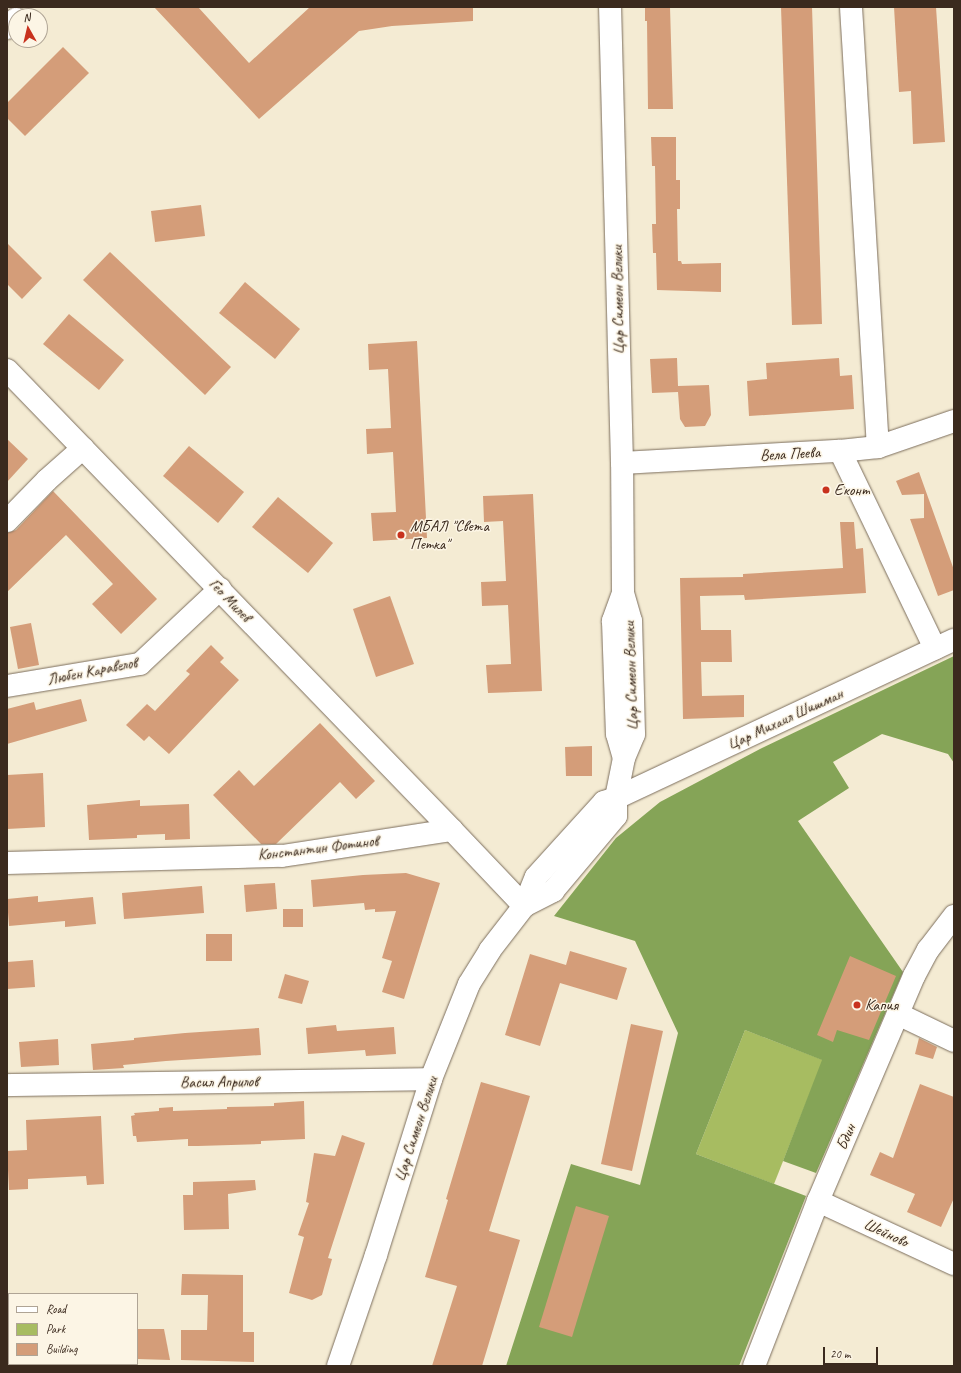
<!DOCTYPE html>
<html>
<head>
<meta charset="utf-8">
<style>
	body { margin:0 }
	#map { position:relative; width:961px; height:1373px; overflow:hidden; background:#f4ebd3; font-family:Caveat,sans-serif }
	div>[style] { position:absolute }
	.green>* { inset:0; background:#a7bc61 }
	.forest>* { inset:0; background:#85a457 }
	.building>* { inset:0; background:#d49d79 }
	.roads { filter:drop-shadow(0 0 1px #7c6e5d) drop-shadow(0 0 1px #7c6e5d) }
	.street>* { height:22px; margin:-11px; padding:0 11px; transform-origin:11px; border-radius:11px; background:#fff }
	.secondary>* { height:22px; margin:-11px; padding:0 11px; transform-origin:11px; border-radius:11px; background:#fff }
	.dots>* { width:11px; height:11px; translate:-50% -50%; box-sizing:border-box; border:2px solid #fcf5e5; border-radius:50% }
	span { translate:-50% -50%; white-space:nowrap; text-align:center; line-height:1.15; -webkit-text-stroke:3px #fcf5e5; paint-order:stroke }
	.street-label { font-size:16px; color:#3b2a1e }
	.poi-label { font-size:16px; color:#3b2a1e }
	.left { translate:0 -50%; text-align:left }
	.frame { position:absolute; inset:0; border:8px solid #3b2a1e; pointer-events:none }
	.legend { position:absolute; left:8px; top:1293px; width:130px; height:72px; box-sizing:border-box; background:#fcf5e5; border:1px solid #afa495; margin:0; padding:5px 7px; list-style:none; font-size:12px; color:#3b2a1e }
	.legend li { display:flex; align-items:center; gap:8px; height:20px }
	.legend b { width:20px; border:1px solid #afa495 }
	.north { position:absolute; left:8px; top:8px; width:40px; height:40px; box-sizing:border-box; background:#fcf5e5; border:1px solid #afa495; border-radius:50%; rotate:352deg; font-size:11px; font-weight:700; line-height:16px; text-align:center; color:#3b2a1e }
	.north::after { content:''; display:block; margin:auto; width:14px; height:18px; background:#c8321e; clip-path:polygon(50% 0,100% 100%,50% 72%,0 100%) }
	.scale { position:absolute; left:823px; top:1347px; width:55px; height:18px; box-sizing:border-box; border:2px solid #3b2a1e; border-top:0; padding-left:5px; font-size:12px; line-height:14px; white-space:nowrap; color:#3b2a1e; -webkit-text-stroke:3px #fcf5e5; paint-order:stroke }
</style>
</head>
<body>
<div id="map">
	<div class="green">
		<div style="clip-path:polygon(745px 1030px,823px 1060px,774px 1184px,696px 1154px)"></div>
	</div>
	<div class="forest">
		<div style="clip-path:polygon(954px 656px,954px 763px,948px 754px,882px 734px,833px 762px,849px 788px,798px 821px,903px 972px,816px 1173px,783px 1161px,822px 1060px,745px 1030px,696px 1154px,806px 1196px,739px 1366px,506px 1366px,571px 1164px,640px 1185px,678px 1033px,635px 941px,554px 916px,616px 838px,660px 802px,760px 749px)"></div>
	</div>
	<div class="building">
		<div style="clip-path:polygon(154px 7px,198px 7px,249px 63px,310px 7px,473px 7px,473px 21px,392px 26px,359px 31px,259px 119px)"></div>
		<div style="clip-path:polygon(645px 7px,670px 7px,673px 109px,648px 109px,647px 21px,645px 21px)"></div>
		<div style="clip-path:polygon(781px 7px,812px 7px,822px 324px,792px 325px)"></div>
		<div style="clip-path:polygon(894px 7px,936px 7px,945px 142px,913px 144px,911px 91px,899px 92px)"></div>
		<div style="clip-path:polygon(63px 47px,89px 73px,25px 136px,7px 118px,7px 103px)"></div>
		<div style="clip-path:polygon(651px 137px,676px 137px,676px 180px,680px 180px,680px 209px,677px 209px,678px 261px,681px 261px,682px 264px,721px 263px,721px 292px,657px 290px,656px 253px,653px 253px,652px 224px,656px 224px,655px 166px,652px 166px)"></div>
		<div style="clip-path:polygon(201px 205px,205px 236px,155px 242px,151px 211px)"></div>
		<div style="clip-path:polygon(7px 243px,42px 278px,22px 299px,7px 284px)"></div>
		<div style="clip-path:polygon(110px 252px,231px 367px,205px 395px,83px 280px)"></div>
		<div style="clip-path:polygon(245px 282px,300px 329px,275px 359px,219px 313px)"></div>
		<div style="clip-path:polygon(69px 314px,124px 360px,99px 390px,43px 344px)"></div>
		<div style="clip-path:polygon(417px 341px,427px 538px,373px 541px,371px 513px,396px 512px,393px 452px,367px 454px,366px 429px,391px 428px,388px 369px,369px 370px,368px 344px)"></div>
		<div style="clip-path:polygon(677px 358px,678px 386px,709px 385px,711px 415px,705px 426px,685px 427px,680px 419px,678px 392px,652px 393px,650px 359px)"></div>
		<div style="clip-path:polygon(839px 358px,840px 376px,852px 375px,854px 409px,749px 416px,747px 381px,767px 379px,766px 363px)"></div>
		<div style="clip-path:polygon(7px 439px,28px 459px,7px 482px)"></div>
		<div style="clip-path:polygon(189px 446px,244px 492px,218px 523px,163px 476px)"></div>
		<div style="clip-path:polygon(919px 472px,954px 570px,954px 590px,938px 596px,910px 519px,924px 518px,924px 494px,902px 495px,896px 481px)"></div>
		<div style="clip-path:polygon(53px 491px,157px 599px,121px 634px,92px 604px,113px 584px,66px 535px,7px 592px,7px 533px,16px 530px)"></div>
		<div style="clip-path:polygon(533px 494px,542px 691px,488px 693px,486px 665px,511px 664px,508px 605px,482px 606px,481px 582px,506px 581px,503px 521px,484px 522px,483px 496px)"></div>
		<div style="clip-path:polygon(278px 497px,333px 543px,308px 573px,252px 527px)"></div>
		<div style="clip-path:polygon(840px 522px,854px 522px,856px 549px,863px 548px,866px 593px,745px 600px,744px 595px,700px 596px,701px 630px,731px 630px,732px 662px,701px 662px,702px 696px,744px 695px,744px 717px,683px 719px,680px 578px,743px 577px,743px 574px,843px 568px)"></div>
		<div style="clip-path:polygon(390px 596px,414px 664px,376px 677px,353px 609px)"></div>
		<div style="clip-path:polygon(31px 623px,39px 665px,18px 669px,10px 627px)"></div>
		<div style="clip-path:polygon(211px 645px,224px 658px,220px 662px,239px 680px,169px 754px,149px 736px,144px 741px,126px 725px,147px 704px,155px 711px,190px 674px,186px 671px)"></div>
		<div style="clip-path:polygon(81px 699px,87px 721px,7px 744px,7px 709px,34px 702px,36px 710px)"></div>
		<div style="clip-path:polygon(320px 723px,375px 781px,356px 799px,340px 782px,276px 844px,261px 844px,213px 795px,239px 770px,254px 786px)"></div>
		<div style="clip-path:polygon(592px 746px,592px 776px,566px 776px,565px 747px)"></div>
		<div style="clip-path:polygon(43px 773px,45px 827px,7px 829px,7px 775px)"></div>
		<div style="clip-path:polygon(140px 800px,140px 806px,189px 804px,190px 839px,165px 840px,165px 834px,137px 835px,137px 838px,89px 840px,87px 805px)"></div>
		<div style="clip-path:polygon(406px 873px,440px 883px,404px 999px,382px 992px,392px 961px,382px 958px,396px 911px,375px 912px,375px 909px,365px 910px,364px 903px,313px 907px,311px 880px,363px 875px)"></div>
		<div style="clip-path:polygon(275px 883px,277px 909px,246px 912px,244px 885px)"></div>
		<div style="clip-path:polygon(202px 886px,204px 913px,124px 919px,122px 893px)"></div>
		<div style="clip-path:polygon(38px 896px,38px 902px,93px 897px,96px 924px,65px 927px,65px 921px,9px 926px,7px 899px)"></div>
		<div style="clip-path:polygon(283px 909px,303px 909px,303px 927px,283px 927px)"></div>
		<div style="clip-path:polygon(206px 934px,232px 934px,232px 961px,206px 961px)"></div>
		<div style="clip-path:polygon(570px 951px,627px 968px,617px 1000px,560px 983px,540px 1046px,505px 1035px,530px 954px,566px 965px)"></div>
		<div style="clip-path:polygon(850px 956px,896px 976px,869px 1040px,837px 1030px,833px 1042px,817px 1035px)"></div>
		<div style="clip-path:polygon(33px 960px,35px 987px,7px 989px,7px 962px)"></div>
		<div style="clip-path:polygon(285px 974px,309px 981px,302px 1004px,278px 998px)"></div>
		<div style="clip-path:polygon(631px 1024px,663px 1031px,632px 1171px,601px 1164px)"></div>
		<div style="clip-path:polygon(336px 1025px,337px 1031px,394px 1027px,396px 1054px,366px 1056px,365px 1050px,308px 1054px,306px 1028px)"></div>
		<div style="clip-path:polygon(259px 1028px,261px 1055px,166px 1061px,123px 1065px,124px 1068px,93px 1070px,91px 1044px,134px 1040px,134px 1038px,185px 1033px)"></div>
		<div style="clip-path:polygon(919px 1038px,937px 1047px,933px 1059px,915px 1054px)"></div>
		<div style="clip-path:polygon(58px 1039px,59px 1065px,21px 1067px,19px 1042px)"></div>
		<div style="clip-path:polygon(481px 1082px,530px 1096px,489px 1231px,520px 1240px,482px 1366px,432px 1366px,457px 1286px,425px 1277px,448px 1200px,446px 1199px)"></div>
		<div style="clip-path:polygon(920px 1084px,954px 1097px,954px 1198px,941px 1227px,907px 1212px,915px 1194px,870px 1175px,880px 1152px,893px 1158px)"></div>
		<div style="clip-path:polygon(304px 1101px,305px 1139px,261px 1141px,261px 1144px,198px 1146px,188px 1146px,188px 1139px,137px 1142px,136px 1136px,133px 1136px,131px 1116px,135px 1115px,134px 1113px,159px 1111px,159px 1108px,173px 1107px,173px 1111px,227px 1109px,227px 1107px,274px 1106px,274px 1103px)"></div>
		<div style="clip-path:polygon(101px 1116px,104px 1184px,87px 1185px,86px 1176px,28px 1179px,28px 1189px,9px 1190px,7px 1151px,27px 1150px,26px 1120px)"></div>
		<div style="clip-path:polygon(342px 1135px,365px 1143px,328px 1258px,332px 1259px,322px 1295px,312px 1300px,289px 1293px,304px 1237px,298px 1235px,309px 1203px,306px 1202px,314px 1153px,335px 1156px)"></div>
		<div style="clip-path:polygon(255px 1180px,256px 1190px,228px 1194px,229px 1229px,184px 1230px,183px 1195px,193px 1195px,193px 1182px)"></div>
		<div style="clip-path:polygon(576px 1206px,609px 1216px,572px 1337px,539px 1327px)"></div>
		<div style="clip-path:polygon(182px 1274px,243px 1275px,243px 1332px,254px 1332px,254px 1362px,181px 1360px,181px 1330px,207px 1330px,208px 1295px,181px 1295px)"></div>
		<div style="clip-path:polygon(137px 1329px,164px 1329px,170px 1360px,137px 1359px)"></div>
	</div>
	<div class="roads">
		<div class="street">
			<div style="left:851px;top:7px;width:441px;rotate:86.5deg"></div>
			<div style="left:7px;top:28px;width:13px;rotate:-45deg"></div>
			<div style="left:7px;top:370px;width:640px;rotate:45.95deg"></div>
			<div style="left:840px;top:451px;width:219px;rotate:64.3deg"></div>
			<div style="left:622px;top:463px;width:218px;rotate:-3.2deg"></div>
			<div style="left:840px;top:451px;width:38px;rotate:-6deg"></div>
			<div style="left:878px;top:447px;width:80px;rotate:-18.9deg"></div>
			<div style="left:7px;top:521px;width:57px;rotate:-45.7deg"></div>
			<div style="left:47px;top:480px;width:48px;rotate:-41.6deg"></div>
			<div style="left:7px;top:686px;width:135px;rotate:-9.4deg"></div>
			<div style="left:140px;top:664px;width:110px;rotate:-43.2deg"></div>
			<div style="left:616px;top:798px;width:373px;rotate:-25.1deg"></div>
			<div style="left:7px;top:863px;width:275px;rotate:-1.5deg"></div>
			<div style="left:282px;top:856px;width:172px;rotate:-8.7deg"></div>
			<div style="left:452px;top:830px;width:105px;rotate:46.5deg"></div>
			<div style="left:898px;top:1014px;width:62px;rotate:25.7deg"></div>
			<div style="left:7px;top:1085px;width:424px;rotate:-0.8deg"></div>
			<div style="left:818px;top:1201px;width:150px;rotate:24.9deg"></div>
			<div style="left:754px;top:1366px;width:177px;rotate:-68.8deg"></div>
			<div style="left:818px;top:1201px;width:245px;rotate:-66.9deg"></div>
			<div style="left:914px;top:976px;width:30px;rotate:-62deg"></div>
			<div style="left:928px;top:950px;width:43px;rotate:-52.6deg"></div>
		</div>
		<div class="secondary">
			<div style="left:623px;top:593px;width:30px;rotate:110deg"></div>
			<div style="left:613px;top:621px;width:113px;rotate:88deg"></div>
			<div style="left:617px;top:734px;width:25px;rotate:74deg"></div>
			<div style="left:524px;top:906px;width:33px;rotate:-27deg"></div>
			<div style="left:553px;top:891px;width:98px;rotate:-50deg"></div>
			<div style="left:616px;top:816px;width:18px;rotate:-90deg"></div>
			<div style="left:616px;top:798px;width:41px;rotate:-78.7deg"></div>
			<div style="left:624px;top:758px;width:26px;rotate:-67deg"></div>
			<div style="left:634px;top:734px;width:113px;rotate:-91.5deg"></div>
			<div style="left:631px;top:621px;width:29px;rotate:-106deg"></div>
			<div style="left:623px;top:593px;width:130px;rotate:-90.4deg"></div>
			<div style="left:622px;top:463px;width:456px;rotate:-91.5deg"></div>
			<div style="left:338px;top:1366px;width:117px;rotate:-71.1deg"></div>
			<div style="left:376px;top:1255px;width:184px;rotate:-72.6deg"></div>
			<div style="left:431px;top:1079px;width:102px;rotate:-68.2deg"></div>
			<div style="left:469px;top:984px;width:40px;rotate:-58deg"></div>
			<div style="left:490px;top:950px;width:56px;rotate:-52.3deg"></div>
			<div style="left:524px;top:906px;width:31px;rotate:-68deg"></div>
			<div style="left:536px;top:877px;width:101px;rotate:-47.8deg"></div>
			<div style="left:604px;top:802px;width:13px;rotate:-18deg"></div>
		</div>
	</div>
	<div class="dots">
		<div style="left:826px;top:490px;background:#c8321e"></div>
		<div style="left:401px;top:535px;background:#c8321e"></div>
		<div style="left:857px;top:1005px;background:#c8321e"></div>
	</div>
	<div class="street-label">
		<span style="left:618px;top:300px;rotate:-91deg">Цар Симеон Велики</span>
		<span style="left:790px;top:454px;rotate:-3deg">Вела Пеева</span>
		<span style="left:230px;top:600px;rotate:46deg">Гео Милев</span>
		<span style="left:92px;top:671px;rotate:-11deg">Любен Каравелов</span>
		<span style="left:631px;top:676px;rotate:-92deg">Цар Симеон Велики</span>
		<span style="left:785px;top:719px;rotate:-25deg">Цар Михаил Шишман</span>
		<span style="left:318px;top:848px;rotate:-7deg">Константин Фотинов</span>
		<span style="left:219px;top:1082px;rotate:-1deg">Васил Априлов</span>
		<span style="left:416px;top:1129px;rotate:-72deg">Цар Симеон Велики</span>
		<span style="left:846px;top:1137px;rotate:-67deg">Бдин</span>
		<span style="left:886px;top:1233px;rotate:25deg">Шейново</span>
	</div>
	<div class="poi-label">
		<span class="left" style="left:834px;top:490px">Еконт</span>
		<span class="left" style="left:410px;top:535px">МБАЛ "Света<br>Петка"</span>
		<span class="left" style="left:865px;top:1005px">Капия</span>
	</div>
	<div class="frame"></div>
	<ul class="legend">
	<li><b style="height:5px;background:#fff"></b>Road</li>
	<li><b style="height:11px;background:#a7bc61"></b>Park</li>
	<li><b style="height:11px;background:#d49d79"></b>Building</li>
	</ul>
	<div class="north">N</div>
	<div class="scale">20 m</div>
</div>
</body>
</html>
